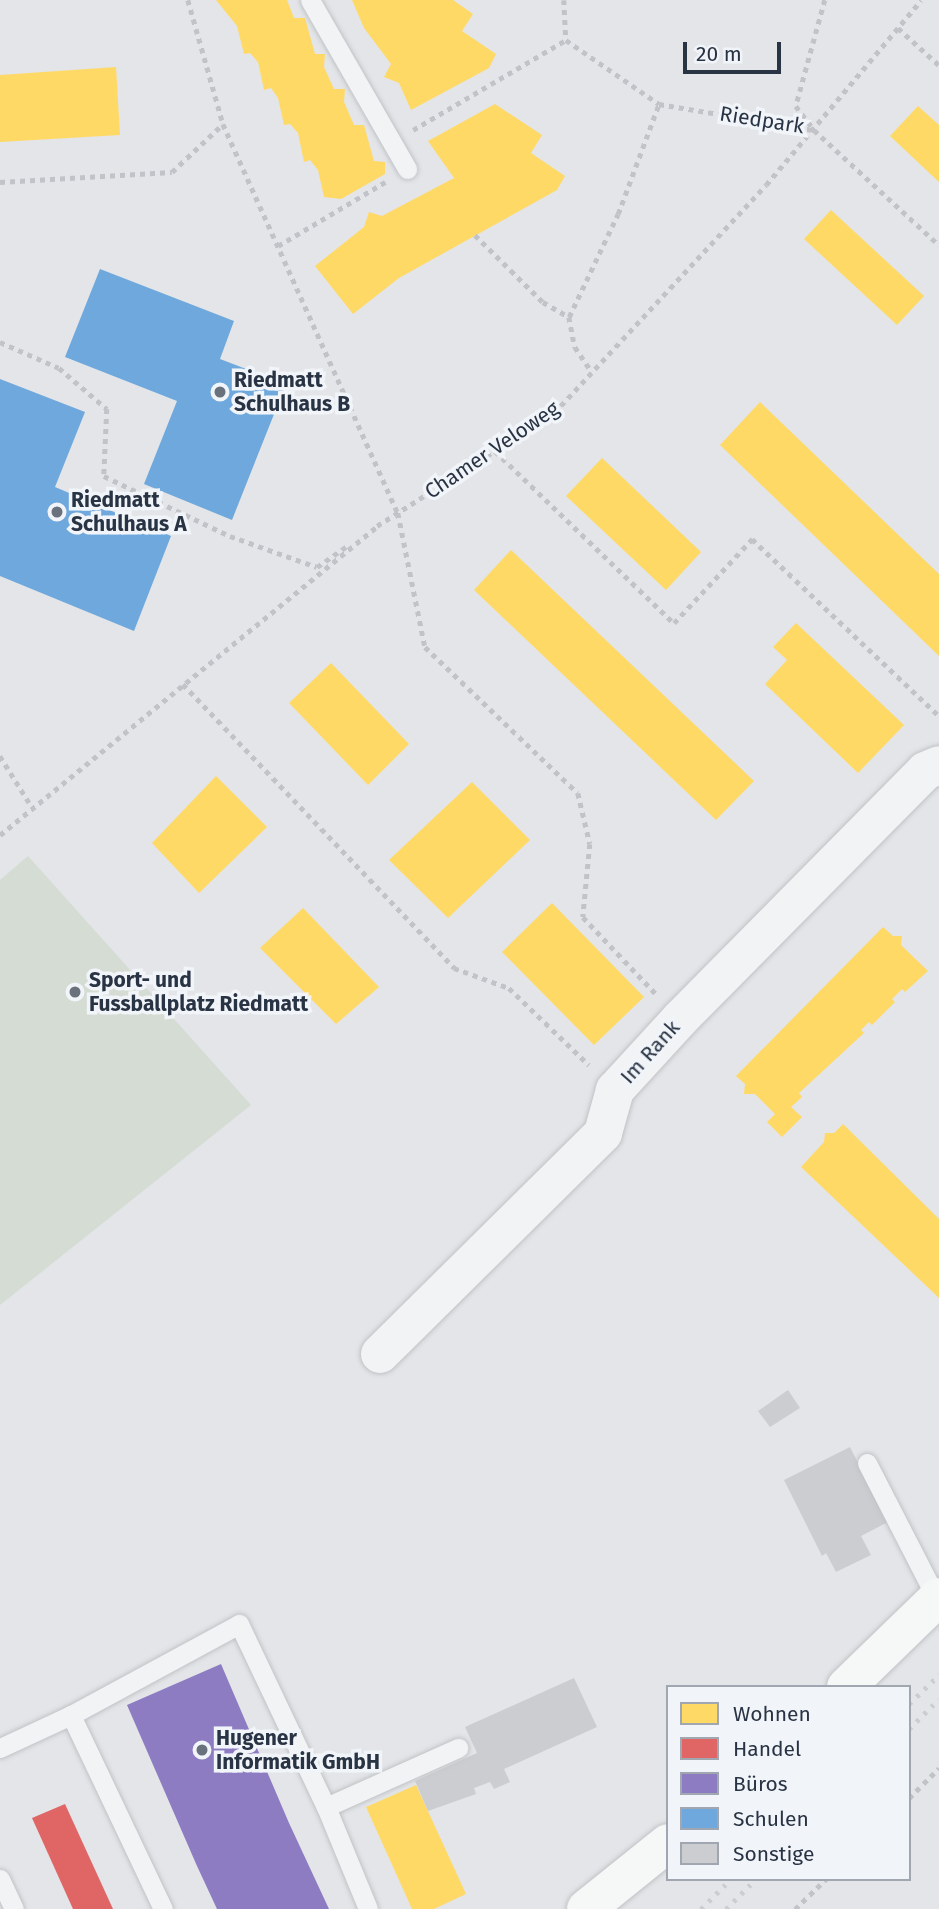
<!DOCTYPE html>
<html>
<head>
<meta charset="utf-8">
<style>
	body { margin:0 }
	#map { position:relative; width:939px; height:1909px; overflow:hidden; background:#e3e5e8; font-family:"Fira Sans",sans-serif }
	div>[style] { position:absolute }
	.green>* { inset:0; background:#d4dcd3 }
	.homes>* { inset:0; background:#ffd966 }
	.shops>* { inset:0; background:#e06666 }
	.offices>* { inset:0; background:#8e7cc3 }
	.schools>* { inset:0; background:#6fa8dc }
	.building>* { inset:0; background:#cbcdd1 }
	.path>* { height:4.5px; margin-top:-2.25px; transform-origin:0; background:repeating-linear-gradient(90deg,#c1c3c8 0 5px,transparent 0 10px) }
	.roads { filter:drop-shadow(0 0 2px #c1c3c6) drop-shadow(0 0 2px #c1c3c6) }
	.service>* { height:19px; margin:-9.5px; padding:0 9.5px; transform-origin:9.5px; border-radius:9.5px; background:#f2f3f5 }
	.minor>* { height:38px; margin:-19px; padding:0 19px; transform-origin:19px; border-radius:19px; background:#f2f3f5 }
	.primary>* { height:38px; margin:-19px; padding:0 19px; transform-origin:19px; border-radius:19px; background:#f6f7f7 }
	.rail>* { height:5px; margin-top:-2.5px; transform-origin:0; background:repeating-linear-gradient(90deg,#cbcdd0 0 3.5px,transparent 0 10.5px) }
	.dots>* { width:19px; height:19px; translate:-50% -50%; box-sizing:border-box; border:4px solid #f1f4f8; border-radius:50% }
	span { translate:-50% -50%; white-space:nowrap; text-align:center; line-height:1.15; -webkit-text-stroke:7px #f1f4f8; paint-order:stroke }
	.street-label { font-size:21px; color:#283343 }
	.poi-label { font-size:21px; color:#283343; font-weight:700 }
	.left { translate:0 -50%; text-align:left }
	.legend { position:absolute; left:666px; top:1685px; width:245px; height:196px; box-sizing:border-box; background:#f1f4f8; border:2px solid #a1a7b0; margin:0; padding:9px 12px; list-style:none; font-size:21px; color:#283343 }
	.legend li { display:flex; align-items:center; gap:14px; height:35px }
	.legend b { width:35px; border:2px solid #a1a7b0 }
	.scale { position:absolute; left:683px; top:42px; width:98px; height:32px; box-sizing:border-box; border:4px solid #283343; border-top:0; padding-left:9px; font-size:21px; line-height:24px; white-space:nowrap; color:#283343; -webkit-text-stroke:5px #f1f4f8; paint-order:stroke }
</style>
</head>
<body>
<div id="map">
	<div class="green">
		<div style="clip-path:polygon(28px 856px,251px 1105px,0 1305px,0 880px)"></div>
	</div>
	<div class="homes">
		<div style="clip-path:polygon(216px 0,287px 0,294px 18px,305px 18px,315px 54px,325px 54px,324px 67px,334px 89px,345px 89px,344px 102px,354px 125px,364px 125px,374px 161px,385px 162px,385px 174px,341px 199px,324px 197px,318px 170px,310px 160px,304px 162px,298px 133px,290px 124px,284px 125px,278px 98px,271px 88px,264px 90px,258px 62px,250px 53px,244px 54px,237px 26px)"></div>
		<div style="clip-path:polygon(352px 0,453px 0,473px 14px,462px 31px,496px 54px,489px 68px,411px 110px,399px 83px,384px 77px,391px 64px,364px 28px)"></div>
		<div style="clip-path:polygon(116px 67px,120px 135px,0 142px,0 75px)"></div>
		<div style="clip-path:polygon(495px 104px,542px 135px,531px 153px,565px 176px,557px 190px,399px 278px,353px 314px,315px 266px,364px 227px,369px 212px,382px 216px,454px 178px,428px 141px)"></div>
		<div style="clip-path:polygon(918px 106px,939px 125px,939px 182px,890px 136px)"></div>
		<div style="clip-path:polygon(831px 210px,924px 296px,897px 325px,804px 239px)"></div>
		<div style="clip-path:polygon(760px 402px,939px 574px,939px 656px,720px 445px)"></div>
		<div style="clip-path:polygon(602px 458px,701px 552px,666px 590px,566px 496px)"></div>
		<div style="clip-path:polygon(511px 550px,754px 781px,716px 820px,474px 590px)"></div>
		<div style="clip-path:polygon(796px 623px,904px 725px,858px 773px,765px 684px,787px 660px,773px 647px)"></div>
		<div style="clip-path:polygon(331px 663px,409px 744px,368px 785px,289px 703px)"></div>
		<div style="clip-path:polygon(216px 776px,267px 827px,199px 893px,152px 843px)"></div>
		<div style="clip-path:polygon(472px 782px,530px 840px,448px 918px,389px 860px)"></div>
		<div style="clip-path:polygon(552px 903px,644px 997px,594px 1045px,502px 952px)"></div>
		<div style="clip-path:polygon(303px 908px,379px 987px,336px 1024px,260px 948px)"></div>
		<div style="clip-path:polygon(883px 927px,893px 936px,902px 936px,901px 945px,928px 971px,905px 992px,902px 989px,892px 999px,895px 1002px,872px 1025px,869px 1022px,861px 1030px,864px 1033px,799px 1093px,802px 1097px,791px 1107px,802px 1117px,782px 1137px,767px 1122px,775px 1114px,755px 1094px,744px 1094px,745px 1084px,736px 1076px)"></div>
		<div style="clip-path:polygon(843px 1124px,939px 1219px,939px 1298px,801px 1167px,824px 1142px,825px 1133px,834px 1133px)"></div>
		<div style="clip-path:polygon(416px 1785px,466px 1894px,434px 1909px,412px 1909px,366px 1807px)"></div>
	</div>
	<div class="shops">
		<div style="clip-path:polygon(248px 1751px,275px 1816px,202px 1843px,180px 1799px)"></div>
		<div style="clip-path:polygon(65px 1804px,113px 1909px,73px 1909px,32px 1818px)"></div>
	</div>
	<div class="offices">
		<div style="clip-path:polygon(221px 1664px,289px 1823px,329px 1909px,217px 1909px,197px 1866px,127px 1705px)"></div>
	</div>
	<div class="schools">
		<div style="clip-path:polygon(100px 269px,234px 321px,220px 359px,286px 384px,232px 520px,144px 484px,177px 401px,65px 357px)"></div>
		<div style="clip-path:polygon(0 379px,85px 412px,55px 487px,171px 536px,134px 631px,0 576px)"></div>
	</div>
	<div class="building">
		<div style="clip-path:polygon(788px 1390px,800px 1408px,770px 1427px,758px 1411px)"></div>
		<div style="clip-path:polygon(850px 1447px,888px 1522px,861px 1536px,871px 1555px,836px 1572px,826px 1553px,822px 1556px,784px 1480px)"></div>
		<div style="clip-path:polygon(574px 1678px,597px 1727px,504px 1769px,510px 1782px,494px 1789px,490px 1782px,474px 1788px,476px 1794px,428px 1811px,415px 1781px,477px 1753px,465px 1727px)"></div>
	</div>
	<div class="path">
		<div style="left:188px;top:0;width:129px;rotate:74.2deg"></div>
		<div style="left:223px;top:124px;width:427px;rotate:65.8deg"></div>
		<div style="left:398px;top:513px;width:137px;rotate:78.6deg"></div>
		<div style="left:425px;top:647px;width:211px;rotate:43.7deg"></div>
		<div style="left:578px;top:793px;width:52px;rotate:76.8deg"></div>
		<div style="left:590px;top:844px;width:73px;rotate:95.5deg"></div>
		<div style="left:583px;top:917px;width:108px;rotate:46.5deg"></div>
		<div style="left:564px;top:0;width:40px;rotate:87.1deg"></div>
		<div style="left:825px;top:0;width:110px;rotate:105.3deg"></div>
		<div style="left:796px;top:106px;width:30px;rotate:53deg"></div>
		<div style="left:814px;top:130px;width:170px;rotate:42.6deg"></div>
		<div style="left:898px;top:28px;width:55px;rotate:42.1deg"></div>
		<div style="left:413px;top:130px;width:178px;rotate:-30.5deg"></div>
		<div style="left:566px;top:40px;width:113px;rotate:34.5deg"></div>
		<div style="left:659px;top:104px;width:156px;rotate:9.6deg"></div>
		<div style="left:0;top:182px;width:172px;rotate:-3.3deg"></div>
		<div style="left:172px;top:172px;width:70px;rotate:-43.3deg"></div>
		<div style="left:475px;top:235px;width:95px;rotate:44.6deg"></div>
		<div style="left:543px;top:302px;width:30px;rotate:30deg"></div>
		<div style="left:569px;top:317px;width:31px;rotate:79deg"></div>
		<div style="left:575px;top:347px;width:30px;rotate:56deg"></div>
		<div style="left:278px;top:246px;width:125px;rotate:-30.9deg"></div>
		<div style="left:569px;top:317px;width:114px;rotate:-64.6deg"></div>
		<div style="left:618px;top:214px;width:117px;rotate:-69.6deg"></div>
		<div style="left:0;top:342px;width:64px;rotate:23.8deg"></div>
		<div style="left:59px;top:368px;width:63px;rotate:40.5deg"></div>
		<div style="left:107px;top:409px;width:67px;rotate:92.6deg"></div>
		<div style="left:104px;top:476px;width:140px;rotate:25.5deg"></div>
		<div style="left:230px;top:536px;width:92px;rotate:19.6deg"></div>
		<div style="left:317px;top:567px;width:40px;rotate:-34.9deg"></div>
		<div style="left:495px;top:451px;width:248px;rotate:43.9deg"></div>
		<div style="left:674px;top:623px;width:115px;rotate:-47.1deg"></div>
		<div style="left:752px;top:539px;width:257px;rotate:43.4deg"></div>
		<div style="left:183px;top:684px;width:393px;rotate:46.3deg"></div>
		<div style="left:454px;top:968px;width:59px;rotate:20deg"></div>
		<div style="left:509px;top:988px;width:111px;rotate:43.9deg"></div>
		<div style="left:0;top:756px;width:60px;rotate:57.9deg"></div>
		<div style="left:0;top:835px;width:487px;rotate:-39.3deg"></div>
		<div style="left:377px;top:526px;width:210px;rotate:-32.6deg"></div>
		<div style="left:554px;top:413px;width:311px;rotate:-47.1deg"></div>
		<div style="left:766px;top:185px;width:241px;rotate:-50deg"></div>
		<div style="left:909px;top:1798px;width:42px;rotate:-45deg"></div>
		<div style="left:795px;top:1909px;width:43px;rotate:-44.1deg"></div>
	</div>
	<div class="roads">
		<div class="service">
			<div style="left:310px;top:0;width:195px;rotate:60.1deg"></div>
			<div style="left:867px;top:1463px;width:153px;rotate:62.8deg"></div>
			<div style="left:0;top:1748px;width:78px;rotate:-24.9deg"></div>
			<div style="left:326px;top:1807px;width:145px;rotate:-24.1deg"></div>
			<div style="left:0;top:1879px;width:33px;rotate:65deg"></div>
			<div style="left:163px;top:1909px;width:215px;rotate:-115.4deg"></div>
			<div style="left:71px;top:1715px;width:191px;rotate:-28.4deg"></div>
			<div style="left:239px;top:1624px;width:203px;rotate:64.6deg"></div>
			<div style="left:326px;top:1807px;width:110px;rotate:67.6deg"></div>
		</div>
		<div class="minor">
			<div style="left:380px;top:1354px;width:314px;rotate:-44.7deg"></div>
			<div style="left:603px;top:1133px;width:45px;rotate:-74.4deg"></div>
			<div style="left:615px;top:1090px;width:96px;rotate:-47.5deg"></div>
			<div style="left:680px;top:1019px;width:349px;rotate:-45.3deg"></div>
			<div style="left:925px;top:771px;width:15px;rotate:-23deg"></div>
		</div>
		<div class="primary">
			<div style="left:846px;top:1687px;width:129px;rotate:-44.1deg"></div>
			<div style="left:586px;top:1909px;width:105px;rotate:-38.8deg"></div>
		</div>
	</div>
	<div class="rail">
		<div style="left:909px;top:1704px;width:42px;rotate:-44deg"></div>
		<div style="left:909px;top:1729px;width:42px;rotate:-45deg"></div>
		<div style="left:701px;top:1909px;width:42px;rotate:-45deg"></div>
		<div style="left:726px;top:1909px;width:42px;rotate:-45deg"></div>
	</div>
	<div class="dots">
		<div style="left:220px;top:392px;background:#69717d"></div>
		<div style="left:57px;top:512px;background:#69717d"></div>
		<div style="left:75px;top:992px;background:#69717d"></div>
		<div style="left:202px;top:1750px;background:#69717d"></div>
	</div>
	<div class="street-label">
		<span style="left:762px;top:120px;rotate:9deg">Riedpark</span>
		<span style="left:492px;top:450px;rotate:-34deg">Chamer Veloweg</span>
		<span style="left:650px;top:1052px;rotate:-48deg">Im Rank</span>
	</div>
	<div class="poi-label">
		<span class="left" style="left:234px;top:392px">Riedmatt<br>Schulhaus B</span>
		<span class="left" style="left:71px;top:512px">Riedmatt<br>Schulhaus A</span>
		<span class="left" style="left:89px;top:992px">Sport- und<br>Fussballplatz Riedmatt</span>
		<span class="left" style="left:216px;top:1750px">Hugener<br>Informatik GmbH</span>
	</div>
	<ul class="legend">
	<li><b style="height:19px;background:#ffd966"></b>Wohnen</li>
	<li><b style="height:19px;background:#e06666"></b>Handel</li>
	<li><b style="height:19px;background:#8e7cc3"></b>Büros</li>
	<li><b style="height:19px;background:#6fa8dc"></b>Schulen</li>
	<li><b style="height:19px;background:#cbcdd1"></b>Sonstige</li>
	</ul>
	<div class="scale">20 m</div>
</div>
</body>
</html>
